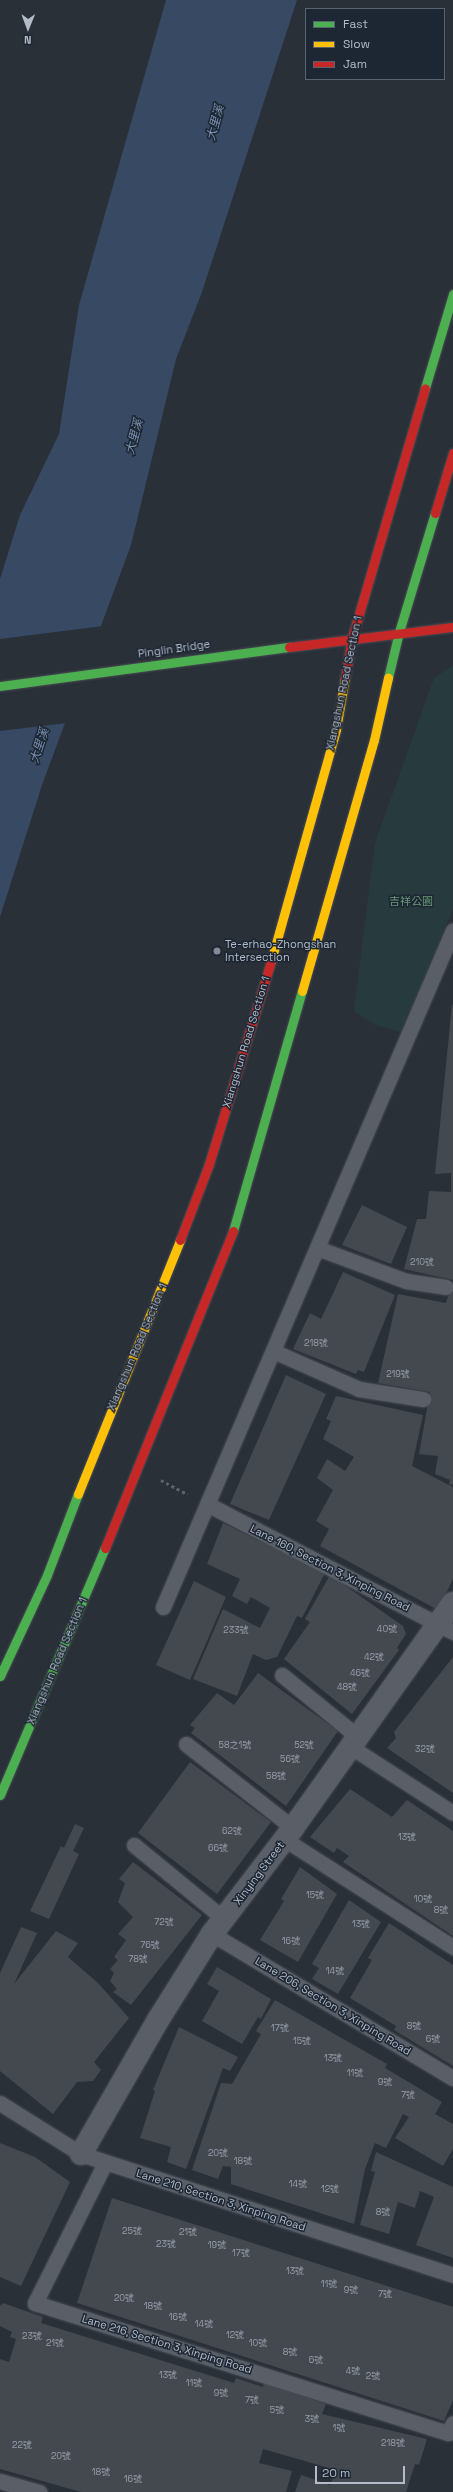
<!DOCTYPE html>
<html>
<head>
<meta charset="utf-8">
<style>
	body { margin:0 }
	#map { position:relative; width:453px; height:2492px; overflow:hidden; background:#2a3038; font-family:"Space Grotesk","Noto Sans TC",sans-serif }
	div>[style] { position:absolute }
	.green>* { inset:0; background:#273a3e }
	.water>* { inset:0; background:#384963 }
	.pier>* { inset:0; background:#2a3038 }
	.building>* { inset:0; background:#444950 }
	.path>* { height:2.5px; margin-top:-1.25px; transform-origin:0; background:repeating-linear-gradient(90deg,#5d636a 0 3px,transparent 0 6px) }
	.roads { filter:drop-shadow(0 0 1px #484c53) drop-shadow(0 0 1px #484c53) }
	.lane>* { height:15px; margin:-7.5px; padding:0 7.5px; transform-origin:7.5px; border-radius:7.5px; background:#5a5e66 }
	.street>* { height:22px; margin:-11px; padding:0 11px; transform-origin:11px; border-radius:11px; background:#5a5e66 }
	.fast>* { height:9px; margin:-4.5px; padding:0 4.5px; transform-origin:4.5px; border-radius:4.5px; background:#4caf50 }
	.slow>* { height:9px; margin:-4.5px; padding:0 4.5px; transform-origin:4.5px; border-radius:4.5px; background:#ffc107 }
	.jam>* { height:9px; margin:-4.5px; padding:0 4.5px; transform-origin:4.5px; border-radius:4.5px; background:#c62828 }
	.dots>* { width:11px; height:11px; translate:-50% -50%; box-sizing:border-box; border:2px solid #1d2633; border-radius:50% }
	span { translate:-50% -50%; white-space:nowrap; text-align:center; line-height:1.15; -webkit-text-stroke:3px #1d2633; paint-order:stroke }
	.number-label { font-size:9px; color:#989fab }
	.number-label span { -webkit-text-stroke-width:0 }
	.street-label { font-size:11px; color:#b4bcc9 }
	.park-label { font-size:11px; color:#6b9a76 }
	.poi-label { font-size:11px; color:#b4bcc9 }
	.left { translate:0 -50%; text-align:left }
	.water-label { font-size:12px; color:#7c92b1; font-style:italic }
	.legend { position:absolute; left:305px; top:8px; width:140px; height:72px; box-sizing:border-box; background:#1d2633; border:1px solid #59626f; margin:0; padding:5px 7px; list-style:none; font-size:12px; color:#b4bcc9 }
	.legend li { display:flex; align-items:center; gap:8px; height:20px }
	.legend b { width:20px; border:1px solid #59626f }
	.north { position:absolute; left:8px; top:8px; width:40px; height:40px; -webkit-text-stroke:3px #1d2633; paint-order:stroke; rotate:181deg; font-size:11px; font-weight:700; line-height:16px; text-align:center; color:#b4bcc9 }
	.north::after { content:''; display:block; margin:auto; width:14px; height:18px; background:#b4bcc9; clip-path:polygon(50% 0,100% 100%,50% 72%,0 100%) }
	.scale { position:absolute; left:315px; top:2466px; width:90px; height:18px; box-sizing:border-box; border:2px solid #b4bcc9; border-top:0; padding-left:5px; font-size:12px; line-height:14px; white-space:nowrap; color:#b4bcc9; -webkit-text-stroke:3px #1d2633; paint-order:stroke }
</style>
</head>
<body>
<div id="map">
	<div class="green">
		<div style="clip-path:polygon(453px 665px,453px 909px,401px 1032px,375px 1025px,354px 1011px,375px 843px,434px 678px)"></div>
	</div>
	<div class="water">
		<div style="clip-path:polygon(166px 0,297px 0,202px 292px,176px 359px,131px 545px,42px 785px,0 917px,0 579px,20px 515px,59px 434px,79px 305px)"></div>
	</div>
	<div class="pier">
		<div style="clip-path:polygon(103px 626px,67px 723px,0 731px,0 639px)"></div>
	</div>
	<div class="building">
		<div style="clip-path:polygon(452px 1005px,453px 1005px,453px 1280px,404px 1269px,417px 1219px,426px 1219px,429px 1191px,451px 1192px,451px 1173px,435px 1174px)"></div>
		<div style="clip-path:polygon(362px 1205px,407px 1227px,391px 1264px,342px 1245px)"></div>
		<div style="clip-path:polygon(343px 1272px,395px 1295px,364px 1372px,358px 1370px,356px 1374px,293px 1349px,310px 1313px,321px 1319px)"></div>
		<div style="clip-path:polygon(453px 1281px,453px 1485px,449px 1484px,450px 1480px,435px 1474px,438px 1456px,419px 1454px,430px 1392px,378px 1383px,398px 1294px,446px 1303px)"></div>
		<div style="clip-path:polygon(286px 1375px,326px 1394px,269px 1520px,230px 1504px)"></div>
		<div style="clip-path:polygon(336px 1396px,423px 1415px,412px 1466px,453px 1487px,453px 1579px,438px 1610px,320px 1546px,329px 1529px,316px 1521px,333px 1490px,317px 1478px,327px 1459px,345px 1471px,354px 1457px,323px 1439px,331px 1421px,326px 1419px)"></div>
		<div style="clip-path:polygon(223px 1523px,325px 1573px,302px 1618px,297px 1616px,277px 1657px,266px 1660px,253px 1654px,237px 1696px,193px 1679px,223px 1609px,260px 1628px,270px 1608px,251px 1597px,247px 1604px,232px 1596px,240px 1579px,207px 1564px)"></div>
		<div style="clip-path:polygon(330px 1575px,403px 1626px,406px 1634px,397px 1648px,399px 1650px,352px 1714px,284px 1659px,310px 1622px,305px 1619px)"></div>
		<div style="clip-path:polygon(194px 1581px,226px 1597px,190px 1680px,156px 1665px)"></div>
		<div style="clip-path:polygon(453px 1657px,453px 1793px,387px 1748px,396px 1738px,394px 1732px)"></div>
		<div style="clip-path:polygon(258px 1673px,338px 1731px,286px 1806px,191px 1733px,195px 1728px,190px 1725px,217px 1693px,234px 1705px)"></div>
		<div style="clip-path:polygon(190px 1762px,271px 1822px,217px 1894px,138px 1833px)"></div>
		<div style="clip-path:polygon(350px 1789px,392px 1817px,407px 1800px,453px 1831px,453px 1936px,343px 1862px,349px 1856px,337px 1848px,334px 1853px,310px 1837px)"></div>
		<div style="clip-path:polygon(75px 1824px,84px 1828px,73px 1851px,79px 1854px,49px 1919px,30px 1911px,61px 1846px,64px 1848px)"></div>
		<div style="clip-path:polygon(133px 1862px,202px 1915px,131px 2005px,113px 1992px,117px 1989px,110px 1981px,114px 1973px,110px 1969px,118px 1960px,114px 1957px,126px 1940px,118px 1934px,133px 1917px,118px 1902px,125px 1883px,119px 1879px)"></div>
		<div style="clip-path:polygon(300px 1867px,337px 1894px,298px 1962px,260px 1940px,284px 1901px,281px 1899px)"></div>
		<div style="clip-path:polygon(349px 1900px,381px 1922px,338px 1994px,312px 1979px,319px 1968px,312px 1964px)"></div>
		<div style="clip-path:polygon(389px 1923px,453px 1965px,453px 2066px,394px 2030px,396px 2026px,350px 1998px,372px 1960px,368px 1958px)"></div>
		<div style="clip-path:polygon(21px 1927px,37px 1933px,14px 1984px,56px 1931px,78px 1943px,68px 1957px,98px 1983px,129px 2018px,94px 2062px,101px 2070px,93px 2081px,77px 2082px,53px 2114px,0 2071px,0 1973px)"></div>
		<div style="clip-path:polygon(217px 1967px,271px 1999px,261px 2019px,258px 2017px,242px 2044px,202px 2021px,219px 1991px,207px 1984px)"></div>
		<div style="clip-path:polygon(275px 2000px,387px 2064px,385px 2068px,442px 2102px,435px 2114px,453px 2124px,453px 2149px,443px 2166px,395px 2138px,409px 2117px,403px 2114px,386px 2148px,375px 2143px,365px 2169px,354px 2224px,231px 2184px,231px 2167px,223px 2166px,218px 2179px,192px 2170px,221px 2083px,232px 2084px,261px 2034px,256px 2031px)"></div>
		<div style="clip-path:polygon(179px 2027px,238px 2057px,230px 2071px,223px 2068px,186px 2169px,167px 2162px,171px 2147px,140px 2138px,155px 2091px,153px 2090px)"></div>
		<div style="clip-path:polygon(0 2143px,35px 2157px,70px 2182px,21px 2286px,0 2277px)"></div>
		<div style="clip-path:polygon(376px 2152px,453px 2187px,453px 2258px,416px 2245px,434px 2197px,420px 2191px,415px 2208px,398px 2202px,389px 2234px,360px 2225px,375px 2172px,371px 2171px)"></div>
		<div style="clip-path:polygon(112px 2198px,453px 2307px,453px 2400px,444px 2421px,77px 2303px)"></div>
		<div style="clip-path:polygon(3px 2303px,43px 2317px,41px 2323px,234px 2383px,236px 2378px,263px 2387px,264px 2383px,326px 2404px,322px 2414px,427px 2439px,419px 2465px,415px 2464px,406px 2492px,295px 2492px,301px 2475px,330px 2485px,336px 2470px,263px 2449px,259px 2463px,292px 2471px,286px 2492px,81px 2492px,0 2469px,0 2359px,9px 2362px,16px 2339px,10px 2337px,12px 2332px,0 2326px,0 2306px)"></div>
	</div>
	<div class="path">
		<div style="left:161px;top:1480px;width:30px;rotate:28deg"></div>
	</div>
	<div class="roads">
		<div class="lane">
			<div style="left:317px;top:1248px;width:95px;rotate:20.3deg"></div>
			<div style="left:406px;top:1281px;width:40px;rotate:8.5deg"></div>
			<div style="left:273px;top:1351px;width:94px;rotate:23.8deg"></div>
			<div style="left:359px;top:1389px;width:65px;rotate:8.9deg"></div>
			<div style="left:207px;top:1504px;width:277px;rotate:27.5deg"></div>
			<div style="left:163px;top:1607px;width:736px;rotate:-66.81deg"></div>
			<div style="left:282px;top:1675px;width:98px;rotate:39.2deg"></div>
			<div style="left:186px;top:1744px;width:136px;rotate:38.1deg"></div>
			<div style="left:351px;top:1747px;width:121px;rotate:32.9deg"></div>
			<div style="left:284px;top:1839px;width:201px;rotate:32.6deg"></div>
			<div style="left:134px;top:1845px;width:117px;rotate:39.4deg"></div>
			<div style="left:212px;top:1934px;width:281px;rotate:30.9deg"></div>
			<div style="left:0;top:2103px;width:96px;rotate:32.2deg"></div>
			<div style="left:81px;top:2154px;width:391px;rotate:18deg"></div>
			<div style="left:105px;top:2163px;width:157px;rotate:116.6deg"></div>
			<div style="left:35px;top:2303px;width:433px;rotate:17.5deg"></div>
			<div style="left:448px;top:2433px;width:11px;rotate:-63deg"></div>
			<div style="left:0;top:2481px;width:41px;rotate:15.8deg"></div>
		</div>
		<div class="street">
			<div style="left:81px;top:2154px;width:155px;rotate:-60.1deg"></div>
			<div style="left:158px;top:2020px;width:102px;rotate:-57.9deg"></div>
			<div style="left:212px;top:1934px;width:133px;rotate:-52.6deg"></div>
			<div style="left:293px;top:1828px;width:276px;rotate:-54.6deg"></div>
		</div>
		<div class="fast">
			<div style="left:425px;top:388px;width:98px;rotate:-73.4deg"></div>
			<div style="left:388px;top:678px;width:47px;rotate:-76.6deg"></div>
			<div style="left:399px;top:632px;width:124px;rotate:-73.2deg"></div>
			<div style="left:0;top:686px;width:292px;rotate:-7.7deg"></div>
			<div style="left:233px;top:1231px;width:250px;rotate:-74deg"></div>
			<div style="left:0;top:1676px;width:111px;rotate:-65deg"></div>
			<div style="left:47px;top:1575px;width:87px;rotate:-69.1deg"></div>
			<div style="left:0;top:1795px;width:268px;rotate:-67deg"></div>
		</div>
		<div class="slow">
			<div style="left:271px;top:961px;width:241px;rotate:-74.3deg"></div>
			<div style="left:336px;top:729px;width:52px;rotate:-80deg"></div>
			<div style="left:302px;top:991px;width:261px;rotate:-74deg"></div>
			<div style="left:374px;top:740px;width:64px;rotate:-77.3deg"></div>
			<div style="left:78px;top:1494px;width:274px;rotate:-68.1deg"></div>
		</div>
		<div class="jam">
			<div style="left:435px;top:513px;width:63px;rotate:-73.3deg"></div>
			<div style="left:289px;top:647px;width:165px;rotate:-7deg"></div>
			<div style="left:345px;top:678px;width:41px;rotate:-80.1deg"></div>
			<div style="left:352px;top:638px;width:260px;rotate:-73.7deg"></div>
			<div style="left:180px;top:1240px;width:81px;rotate:-69.1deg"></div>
			<div style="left:209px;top:1164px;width:212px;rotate:-73deg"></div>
			<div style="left:105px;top:1548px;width:342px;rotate:-68deg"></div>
		</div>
	</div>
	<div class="dots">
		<div style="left:217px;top:951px;background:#848b96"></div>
	</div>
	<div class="number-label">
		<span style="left:422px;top:1262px">210號</span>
		<span style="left:316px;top:1343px">218號</span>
		<span style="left:398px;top:1374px">219號</span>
		<span style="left:387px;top:1629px">40號</span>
		<span style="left:236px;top:1630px">233號</span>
		<span style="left:374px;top:1657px">42號</span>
		<span style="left:360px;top:1673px">46號</span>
		<span style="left:347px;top:1687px">48號</span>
		<span style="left:235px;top:1745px">58之1號</span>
		<span style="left:304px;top:1745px">52號</span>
		<span style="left:425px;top:1749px">32號</span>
		<span style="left:290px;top:1759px">56號</span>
		<span style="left:276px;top:1776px">58號</span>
		<span style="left:232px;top:1831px">62號</span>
		<span style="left:407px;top:1837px">13號</span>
		<span style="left:218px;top:1848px">66號</span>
		<span style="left:315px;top:1895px">15號</span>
		<span style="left:423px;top:1899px">10號</span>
		<span style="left:441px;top:1910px">8號</span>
		<span style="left:164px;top:1922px">72號</span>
		<span style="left:361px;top:1924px">13號</span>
		<span style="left:291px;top:1941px">16號</span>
		<span style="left:150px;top:1945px">76號</span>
		<span style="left:138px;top:1959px">78號</span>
		<span style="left:335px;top:1971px">14號</span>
		<span style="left:414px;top:2026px">8號</span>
		<span style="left:280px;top:2028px">17號</span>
		<span style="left:433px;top:2039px">6號</span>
		<span style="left:302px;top:2041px">15號</span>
		<span style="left:333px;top:2058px">13號</span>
		<span style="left:355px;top:2073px">11號</span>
		<span style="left:385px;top:2082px">9號</span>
		<span style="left:408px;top:2095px">7號</span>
		<span style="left:218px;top:2153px">20號</span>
		<span style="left:243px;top:2161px">18號</span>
		<span style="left:298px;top:2184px">14號</span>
		<span style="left:330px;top:2189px">12號</span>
		<span style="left:383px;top:2212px">8號</span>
		<span style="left:132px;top:2231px">25號</span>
		<span style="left:188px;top:2232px">21號</span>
		<span style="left:166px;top:2244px">23號</span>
		<span style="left:217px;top:2245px">19號</span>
		<span style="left:241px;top:2253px">17號</span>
		<span style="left:295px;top:2271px">13號</span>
		<span style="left:329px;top:2284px">11號</span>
		<span style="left:351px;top:2290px">9號</span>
		<span style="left:385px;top:2294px">7號</span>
		<span style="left:124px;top:2298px">20號</span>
		<span style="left:153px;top:2306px">18號</span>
		<span style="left:178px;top:2317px">16號</span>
		<span style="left:204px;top:2324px">14號</span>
		<span style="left:235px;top:2335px">12號</span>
		<span style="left:32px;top:2336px">23號</span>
		<span style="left:55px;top:2343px">21號</span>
		<span style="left:258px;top:2343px">10號</span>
		<span style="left:290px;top:2352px">8號</span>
		<span style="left:316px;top:2360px">6號</span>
		<span style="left:353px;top:2371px">4號</span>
		<span style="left:168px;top:2375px">13號</span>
		<span style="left:373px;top:2376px">2號</span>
		<span style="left:194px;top:2383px">11號</span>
		<span style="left:221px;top:2393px">9號</span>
		<span style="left:252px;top:2400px">7號</span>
		<span style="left:277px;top:2410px">5號</span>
		<span style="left:312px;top:2419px">3號</span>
		<span style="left:339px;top:2428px">1號</span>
		<span style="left:393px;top:2443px">218號</span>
		<span style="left:22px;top:2445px">22號</span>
		<span style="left:61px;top:2456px">20號</span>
		<span style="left:101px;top:2472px">18號</span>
		<span style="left:133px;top:2479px">16號</span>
	</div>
	<div class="street-label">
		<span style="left:174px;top:649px;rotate:-8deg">Pinglin Bridge</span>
		<span style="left:344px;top:683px;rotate:-78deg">Xiangshun Road Section 1</span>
		<span style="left:246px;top:1042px;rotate:-73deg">Xiangshun Road Section 1</span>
		<span style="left:137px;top:1347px;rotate:-67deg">Xiangshun Road Section 1</span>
		<span style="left:330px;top:1568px;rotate:27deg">Lane 160, Section 3, Xinping Road</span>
		<span style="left:57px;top:1661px;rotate:-67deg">Xiangshun Road Section 1</span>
		<span style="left:259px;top:1873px;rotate:-53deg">Xinying Street</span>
		<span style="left:333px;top:2006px;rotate:31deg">Lane 206, Section 3, Xinping Road</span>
		<span style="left:221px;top:2200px;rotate:18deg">Lane 210, Section 3, Xinping Road</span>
		<span style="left:167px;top:2344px;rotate:17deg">Lane 216, Section 3, Xinping Road</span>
	</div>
	<div class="park-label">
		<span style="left:411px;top:901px">吉祥公園</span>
	</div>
	<div class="poi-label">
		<span class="left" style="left:225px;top:951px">Te-erhao-Zhongshan<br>Intersection</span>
	</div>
	<div class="water-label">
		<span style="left:216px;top:123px;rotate:-75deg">大里溪</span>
		<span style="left:135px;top:437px;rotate:-75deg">大里溪</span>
		<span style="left:40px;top:746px;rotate:-72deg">大里溪</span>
	</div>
	<ul class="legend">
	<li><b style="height:5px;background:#4caf50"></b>Fast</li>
	<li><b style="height:5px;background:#ffc107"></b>Slow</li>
	<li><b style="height:5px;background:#c62828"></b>Jam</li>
	</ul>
	<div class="north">N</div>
	<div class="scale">20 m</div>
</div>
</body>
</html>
